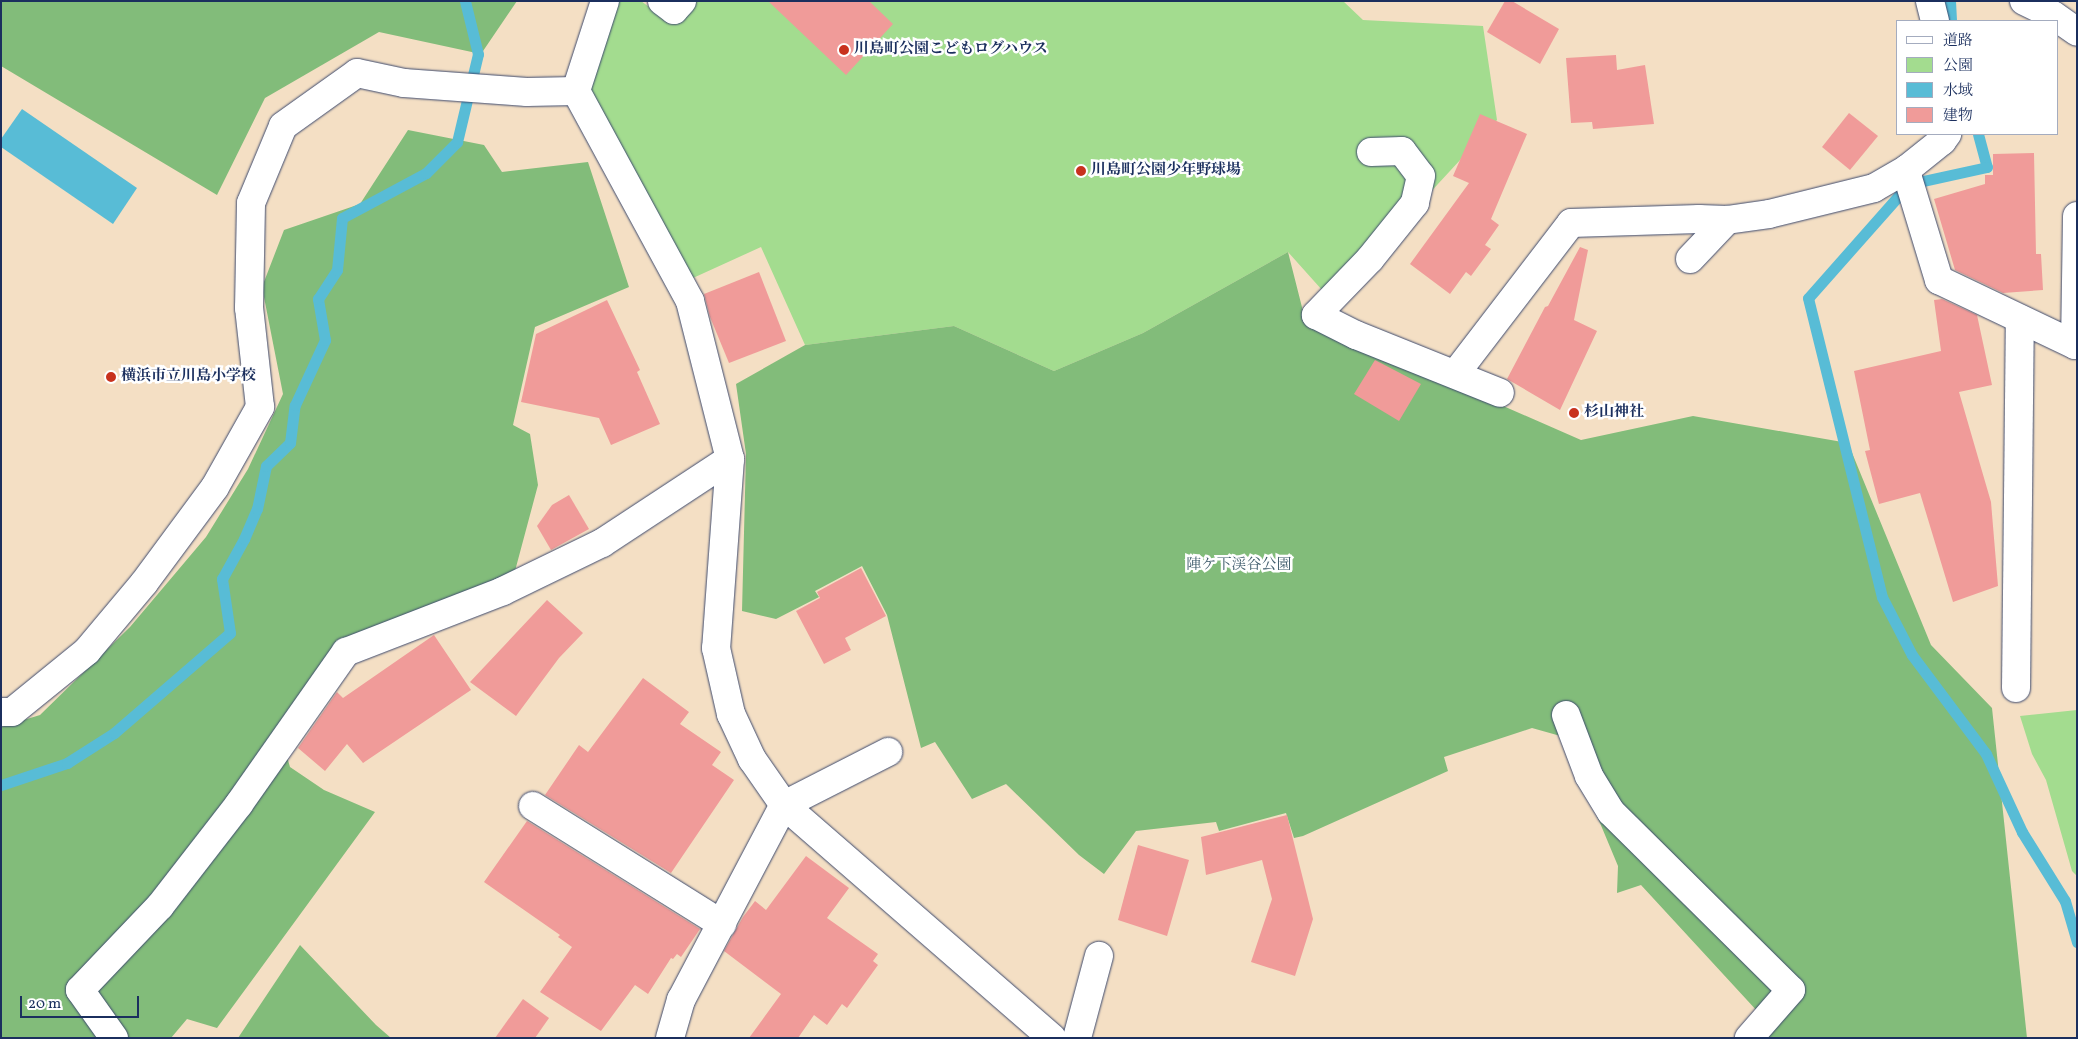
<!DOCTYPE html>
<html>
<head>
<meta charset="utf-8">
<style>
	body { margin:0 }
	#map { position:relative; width:2078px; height:1039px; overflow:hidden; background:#f4dfc4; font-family:Vollkorn,"Noto Serif JP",serif }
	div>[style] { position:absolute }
	.green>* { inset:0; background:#a3dc8f }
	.forest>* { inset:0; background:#82bc7a }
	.water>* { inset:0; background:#58bcd6 }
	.stream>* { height:11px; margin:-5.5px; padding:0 5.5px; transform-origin:5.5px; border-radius:5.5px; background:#58bcd6 }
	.building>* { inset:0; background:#f09b99 }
	.roads { filter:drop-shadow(0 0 1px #3c496d) drop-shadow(0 0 1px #3c496d) }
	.minor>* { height:28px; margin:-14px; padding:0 14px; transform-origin:14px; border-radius:14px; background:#fff }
	.dots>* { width:14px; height:14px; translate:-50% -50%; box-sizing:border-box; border:2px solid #fff; border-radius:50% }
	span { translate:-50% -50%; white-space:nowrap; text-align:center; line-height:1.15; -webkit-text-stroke:5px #fff; paint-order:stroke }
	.poi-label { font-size:15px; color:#1b2f5e; font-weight:700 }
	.left { translate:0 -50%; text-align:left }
	.park-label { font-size:15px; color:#3d5a6a }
	.frame { position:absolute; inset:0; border:2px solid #1b2f5e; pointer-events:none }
	.legend { position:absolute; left:1896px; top:20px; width:162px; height:115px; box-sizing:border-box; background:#fff; border:1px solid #a4acbf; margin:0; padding:6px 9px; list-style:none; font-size:15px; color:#1b2f5e }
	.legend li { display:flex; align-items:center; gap:10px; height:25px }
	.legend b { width:25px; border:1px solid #a4acbf }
	.scale { position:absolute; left:20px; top:996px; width:119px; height:22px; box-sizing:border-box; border:2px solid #1b2f5e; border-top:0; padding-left:6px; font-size:15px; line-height:18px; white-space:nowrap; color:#1b2f5e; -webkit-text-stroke:4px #fff; paint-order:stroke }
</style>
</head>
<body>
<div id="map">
	<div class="green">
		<div style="clip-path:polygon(617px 1px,641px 1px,672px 24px,692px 1px,1343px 1px,1363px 20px,1483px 26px,1497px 120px,1331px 300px,1288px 252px,1143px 333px,1054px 371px,954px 326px,805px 345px,761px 247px,693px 278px,587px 86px)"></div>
		<div style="clip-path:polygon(2077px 710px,2077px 876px,2072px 871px,2046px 780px,2032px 754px,2020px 716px)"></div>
	</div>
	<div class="forest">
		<div style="clip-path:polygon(1px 1px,517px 1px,481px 54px,379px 32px,265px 98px,217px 195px,1px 66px)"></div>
		<div style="clip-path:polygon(408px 130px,484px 145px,502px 172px,588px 162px,629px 287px,535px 327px,513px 425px,530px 434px,538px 485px,515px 571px,324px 659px,280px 733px,290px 767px,324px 790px,375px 812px,217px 1028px,187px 1019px,171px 1038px,1px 1038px,1px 727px,40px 715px,130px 627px,206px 537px,248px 469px,283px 394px,262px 287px,284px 230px,360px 204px)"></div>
		<div style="clip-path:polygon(1288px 252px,1305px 319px,1581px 440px,1693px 416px,1848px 443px,1931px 645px,1992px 708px,2027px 1038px,1764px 1038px,1758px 1012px,1641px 885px,1617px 893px,1618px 866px,1564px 737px,1532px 728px,1444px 757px,1448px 771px,1303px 836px,1294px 838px,1286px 813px,1219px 831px,1216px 822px,1136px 831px,1104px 874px,1079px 855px,1006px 784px,972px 799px,935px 742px,921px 748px,887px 615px,862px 566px,815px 591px,819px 597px,776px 619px,742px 611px,746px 454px,736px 384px,805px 345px,954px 326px,1054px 371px,1143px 333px)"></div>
		<div style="clip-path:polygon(300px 945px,376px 1025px,391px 1038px,238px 1038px)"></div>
	</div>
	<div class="water">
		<div style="clip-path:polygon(22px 109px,137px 188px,113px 224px,1px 147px,1px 139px)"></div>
	</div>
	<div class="stream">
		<div style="left:1950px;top:1px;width:20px;rotate:87deg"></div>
		<div style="left:1978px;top:134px;width:34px;rotate:75deg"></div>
		<div style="left:1987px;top:167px;width:80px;rotate:167.7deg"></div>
		<div style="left:1909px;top:184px;width:152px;rotate:131.5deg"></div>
		<div style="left:1808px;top:298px;width:308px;rotate:76.1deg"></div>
		<div style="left:1882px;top:597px;width:65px;rotate:62.7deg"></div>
		<div style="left:1912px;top:655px;width:124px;rotate:53.2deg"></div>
		<div style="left:1986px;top:754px;width:86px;rotate:65.2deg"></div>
		<div style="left:2022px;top:832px;width:81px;rotate:58.1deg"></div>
		<div style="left:2065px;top:901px;width:43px;rotate:73.7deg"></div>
		<div style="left:1px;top:785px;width:70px;rotate:-18.4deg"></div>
		<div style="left:67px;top:763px;width:56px;rotate:-32.6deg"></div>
		<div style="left:114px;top:733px;width:153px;rotate:-40.8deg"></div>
		<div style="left:230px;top:633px;width:55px;rotate:-98.4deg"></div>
		<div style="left:222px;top:579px;width:46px;rotate:-61.2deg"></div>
		<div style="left:244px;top:539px;width:33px;rotate:-67deg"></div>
		<div style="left:257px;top:509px;width:44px;rotate:-78.2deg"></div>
		<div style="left:266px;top:466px;width:33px;rotate:-44deg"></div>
		<div style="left:290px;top:443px;width:38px;rotate:-83deg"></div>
		<div style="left:295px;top:405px;width:72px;rotate:-65.2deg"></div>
		<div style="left:325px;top:340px;width:42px;rotate:-99.7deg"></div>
		<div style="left:318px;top:299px;width:35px;rotate:-57deg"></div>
		<div style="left:337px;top:270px;width:52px;rotate:-84.5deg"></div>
		<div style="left:342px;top:218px;width:95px;rotate:-28.2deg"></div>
		<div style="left:426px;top:173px;width:44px;rotate:-45deg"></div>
		<div style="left:457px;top:142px;width:90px;rotate:-76.6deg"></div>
		<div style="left:478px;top:54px;width:55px;rotate:-103.8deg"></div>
	</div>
	<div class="building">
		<div style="clip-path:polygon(768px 1px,869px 1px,893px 24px,846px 75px)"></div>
		<div style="clip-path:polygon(1505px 1px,1512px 1px,1559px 29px,1540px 64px,1487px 32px)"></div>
		<div style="clip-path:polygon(1616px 55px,1617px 70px,1645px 65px,1654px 124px,1593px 129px,1592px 122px,1571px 123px,1566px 58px)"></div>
		<div style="clip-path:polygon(1849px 113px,1878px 136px,1850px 170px,1822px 147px)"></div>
		<div style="clip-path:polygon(1480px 114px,1527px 134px,1491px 219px,1499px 225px,1485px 245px,1491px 249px,1471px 276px,1466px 272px,1450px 294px,1410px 264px,1469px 183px,1453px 176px)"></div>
		<div style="clip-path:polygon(2034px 153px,2036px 254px,2041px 254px,2043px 290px,2003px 293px,1955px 270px,1934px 199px,1985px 184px,1985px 175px,1993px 175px,1993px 154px)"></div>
		<div style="clip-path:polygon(1580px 247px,1588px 250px,1574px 320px,1597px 331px,1560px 410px,1507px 379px,1545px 307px,1548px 306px)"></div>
		<div style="clip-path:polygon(759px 272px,786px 341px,729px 363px,710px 317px,704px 294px)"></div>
		<div style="clip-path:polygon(1942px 299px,1977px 315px,1992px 385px,1959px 392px,1991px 502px,1998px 586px,1953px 602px,1920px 493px,1879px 504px,1865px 451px,1870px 450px,1854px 371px,1941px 351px,1934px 300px)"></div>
		<div style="clip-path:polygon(607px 300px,640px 370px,637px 372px,660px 424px,611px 445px,599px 418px,521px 402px,536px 334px)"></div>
		<div style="clip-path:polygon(1375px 360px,1421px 384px,1399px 421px,1354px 394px)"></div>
		<div style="clip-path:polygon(569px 495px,589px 529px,551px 550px,537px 526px,552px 505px)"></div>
		<div style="clip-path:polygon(861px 568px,886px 616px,845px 638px,851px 650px,824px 664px,796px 611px,820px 598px,817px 592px)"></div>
		<div style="clip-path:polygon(547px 600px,583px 633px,559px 658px,516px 716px,470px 682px)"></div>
		<div style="clip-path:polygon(434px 635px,471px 690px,363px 763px,347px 744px,325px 771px,298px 748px,337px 692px,343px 698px)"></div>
		<div style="clip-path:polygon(643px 678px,689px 712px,680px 724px,721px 752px,712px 765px,734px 780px,671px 873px,545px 795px,579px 745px,588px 752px)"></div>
		<div style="clip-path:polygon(1287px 815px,1313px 919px,1295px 976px,1251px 962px,1272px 899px,1262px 860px,1206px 875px,1201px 837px)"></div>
		<div style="clip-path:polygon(527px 821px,700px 929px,681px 957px,677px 954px,673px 959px,671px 958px,648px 994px,635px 985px,601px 1031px,540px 992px,572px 947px,558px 937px,560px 935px,484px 882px)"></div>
		<div style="clip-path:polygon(1138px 845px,1189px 860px,1167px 936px,1118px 920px)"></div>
		<div style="clip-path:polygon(806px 856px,849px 888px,827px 918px,878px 954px,873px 961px,878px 965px,847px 1008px,842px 1004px,827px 1025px,814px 1015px,798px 1038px,749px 1038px,781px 994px,724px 951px,743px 917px,755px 901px,766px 910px)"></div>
		<div style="clip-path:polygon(523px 999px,549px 1018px,535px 1038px,495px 1038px)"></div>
	</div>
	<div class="roads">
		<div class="minor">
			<div style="left:605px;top:1px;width:95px;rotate:107.9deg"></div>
			<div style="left:576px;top:91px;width:239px;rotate:61.5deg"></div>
			<div style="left:690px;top:301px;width:163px;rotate:75.8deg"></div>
			<div style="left:730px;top:459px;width:190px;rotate:94.2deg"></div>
			<div style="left:716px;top:648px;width:68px;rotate:77.2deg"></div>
			<div style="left:731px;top:714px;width:50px;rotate:65deg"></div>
			<div style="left:752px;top:759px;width:56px;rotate:55.2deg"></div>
			<div style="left:784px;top:805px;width:355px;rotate:41deg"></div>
			<div style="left:662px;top:1px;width:15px;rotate:37deg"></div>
			<div style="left:674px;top:10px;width:12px;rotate:-48deg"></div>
			<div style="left:1930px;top:1px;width:21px;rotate:76deg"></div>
			<div style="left:2024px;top:1px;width:32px;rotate:26deg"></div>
			<div style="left:2053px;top:15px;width:29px;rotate:35deg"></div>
			<div style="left:1371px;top:152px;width:31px;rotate:-2deg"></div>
			<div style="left:1402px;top:151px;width:31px;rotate:53deg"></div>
			<div style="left:1421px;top:176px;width:28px;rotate:103deg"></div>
			<div style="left:1415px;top:203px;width:72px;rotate:128.8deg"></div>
			<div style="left:1370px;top:259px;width:78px;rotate:134deg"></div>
			<div style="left:1316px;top:315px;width:45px;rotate:26.6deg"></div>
			<div style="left:1356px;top:335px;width:155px;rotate:21.9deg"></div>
			<div style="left:1907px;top:169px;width:9px;rotate:84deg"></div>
			<div style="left:1908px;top:178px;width:107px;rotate:73.1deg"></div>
			<div style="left:1939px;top:280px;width:151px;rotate:25.5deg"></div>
			<div style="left:2075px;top:345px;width:129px;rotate:-89.1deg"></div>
			<div style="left:1690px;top:259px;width:54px;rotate:-46.5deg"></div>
			<div style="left:1456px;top:373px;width:189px;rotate:-52.5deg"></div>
			<div style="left:1571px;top:223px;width:128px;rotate:-1.8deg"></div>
			<div style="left:1699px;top:219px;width:28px;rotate:2deg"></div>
			<div style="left:1727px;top:220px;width:42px;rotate:-8.1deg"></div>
			<div style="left:1769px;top:214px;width:108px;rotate:-13.9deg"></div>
			<div style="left:1874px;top:188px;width:38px;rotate:-30deg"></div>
			<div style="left:1907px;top:169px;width:45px;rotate:-38.7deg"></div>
			<div style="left:1942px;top:141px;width:9px;rotate:-54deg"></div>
			<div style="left:2016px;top:688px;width:369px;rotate:-89.4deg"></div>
			<div style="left:1px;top:712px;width:11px"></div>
			<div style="left:12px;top:712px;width:97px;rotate:-39.1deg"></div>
			<div style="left:87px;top:651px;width:89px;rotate:-50deg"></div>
			<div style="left:144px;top:583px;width:119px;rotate:-53.5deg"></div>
			<div style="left:215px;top:487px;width:92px;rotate:-60.6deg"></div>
			<div style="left:260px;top:407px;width:100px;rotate:-96.3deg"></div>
			<div style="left:249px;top:308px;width:105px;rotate:-88.9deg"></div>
			<div style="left:251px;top:203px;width:83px;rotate:-67.4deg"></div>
			<div style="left:283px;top:126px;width:91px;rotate:-35.6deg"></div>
			<div style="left:357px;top:73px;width:48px;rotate:12deg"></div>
			<div style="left:404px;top:83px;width:123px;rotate:4.2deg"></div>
			<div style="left:527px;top:92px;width:49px;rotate:-1.2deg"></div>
			<div style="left:1566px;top:715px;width:65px;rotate:69.3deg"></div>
			<div style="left:1589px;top:776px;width:42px;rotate:58.6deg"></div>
			<div style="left:1611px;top:812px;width:253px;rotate:44.7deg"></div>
			<div style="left:1791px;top:990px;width:64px;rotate:131.2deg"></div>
			<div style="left:533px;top:806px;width:223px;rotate:32deg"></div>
			<div style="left:114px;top:1038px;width:59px;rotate:-125.3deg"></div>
			<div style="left:80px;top:990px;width:116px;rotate:-46.4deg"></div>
			<div style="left:160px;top:906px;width:129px;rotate:-52.2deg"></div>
			<div style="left:239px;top:804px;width:186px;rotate:-54.9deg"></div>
			<div style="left:346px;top:652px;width:168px;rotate:-21.2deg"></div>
			<div style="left:503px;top:591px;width:110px;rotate:-25.9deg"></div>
			<div style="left:602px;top:543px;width:153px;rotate:-33.3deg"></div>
			<div style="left:670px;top:1038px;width:40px;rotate:-74deg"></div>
			<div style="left:681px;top:1000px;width:221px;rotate:-62.2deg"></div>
			<div style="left:784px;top:805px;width:117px;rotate:-27deg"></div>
			<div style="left:1077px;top:1038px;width:85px;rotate:-75deg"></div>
		</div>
	</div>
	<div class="dots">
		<div style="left:844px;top:50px;background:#c8321e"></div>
		<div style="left:1081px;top:171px;background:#c8321e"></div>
		<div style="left:111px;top:377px;background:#c8321e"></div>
		<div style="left:1574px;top:413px;background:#c8321e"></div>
	</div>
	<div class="poi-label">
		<span class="left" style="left:854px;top:50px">川島町公園こどもログハウス</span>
		<span class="left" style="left:1091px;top:171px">川島町公園少年野球場</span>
		<span class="left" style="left:121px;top:377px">横浜市立川島小学校</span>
		<span class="left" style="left:1584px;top:413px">杉山神社</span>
	</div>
	<div class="park-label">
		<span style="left:1239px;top:566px">陣ケ下渓谷公園</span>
	</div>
	<div class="frame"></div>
	<ul class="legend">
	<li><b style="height:6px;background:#fff"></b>道路</li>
	<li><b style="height:14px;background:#a3dc8f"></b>公園</li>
	<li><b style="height:14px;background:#58bcd6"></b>水域</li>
	<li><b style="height:14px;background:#f09b99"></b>建物</li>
	</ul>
	<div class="scale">20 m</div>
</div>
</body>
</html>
